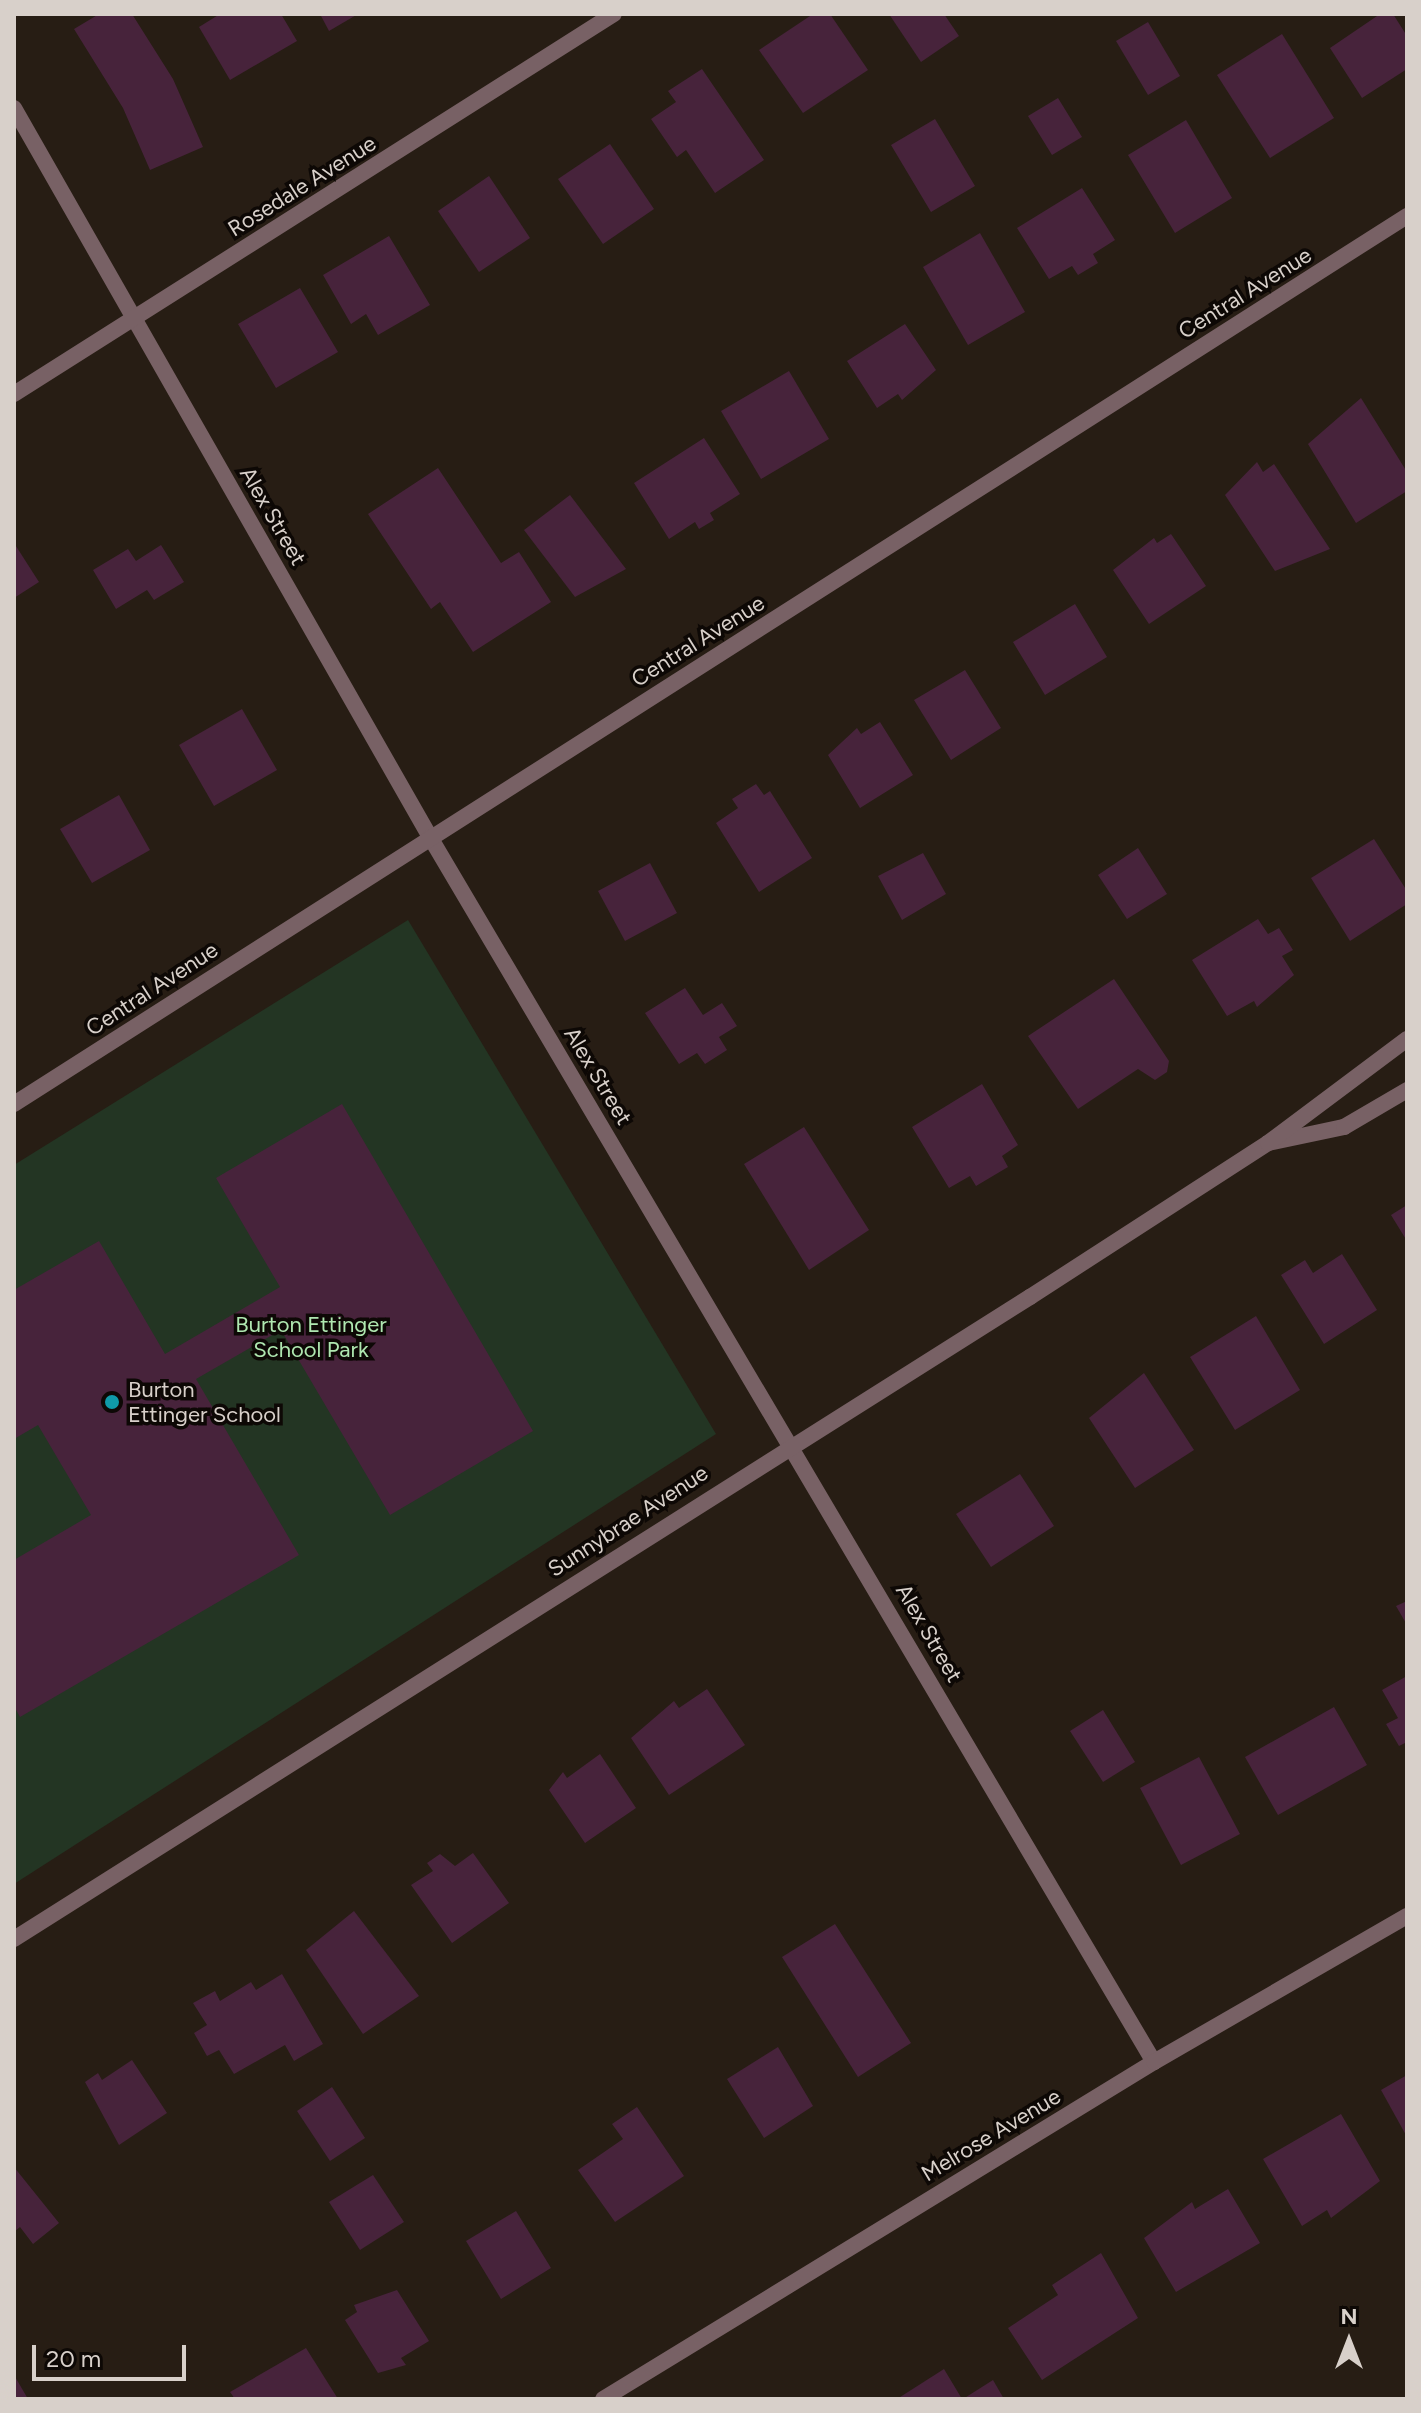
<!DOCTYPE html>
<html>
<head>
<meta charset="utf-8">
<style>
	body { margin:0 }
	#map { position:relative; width:1421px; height:2413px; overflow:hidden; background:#271d14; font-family:Figtree,sans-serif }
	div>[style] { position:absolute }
	.green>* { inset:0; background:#233523 }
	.building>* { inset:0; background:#47233b }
	.service>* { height:16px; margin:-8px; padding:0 8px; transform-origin:8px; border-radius:8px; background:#786165 }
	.minor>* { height:16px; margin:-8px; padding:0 8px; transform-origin:8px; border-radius:8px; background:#786165 }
	.dots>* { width:22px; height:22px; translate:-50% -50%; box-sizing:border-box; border:4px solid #0d0805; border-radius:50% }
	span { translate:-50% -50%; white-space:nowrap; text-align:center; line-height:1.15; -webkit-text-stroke:7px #0d0805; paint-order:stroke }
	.street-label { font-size:22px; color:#d8d0ca }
	.park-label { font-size:22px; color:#afe7b0 }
	.poi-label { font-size:22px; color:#d8d0ca }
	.left { translate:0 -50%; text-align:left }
	.frame { position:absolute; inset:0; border:16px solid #d8d0ca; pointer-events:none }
	.north { position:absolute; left:1309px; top:2301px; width:80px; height:80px; -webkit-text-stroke:6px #0d0805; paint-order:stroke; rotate:0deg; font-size:22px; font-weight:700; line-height:32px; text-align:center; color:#d8d0ca }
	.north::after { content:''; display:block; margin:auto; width:28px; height:36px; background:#d8d0ca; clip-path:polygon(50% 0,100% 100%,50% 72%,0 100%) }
	.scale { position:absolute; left:32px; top:2345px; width:154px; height:36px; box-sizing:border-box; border:4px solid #d8d0ca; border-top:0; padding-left:10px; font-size:24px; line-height:28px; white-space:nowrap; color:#d8d0ca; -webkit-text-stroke:6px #0d0805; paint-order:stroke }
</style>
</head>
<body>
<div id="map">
	<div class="green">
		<div style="clip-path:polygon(408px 920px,716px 1434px,14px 1884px,14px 1165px)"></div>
	</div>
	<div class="building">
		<div style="clip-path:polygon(99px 14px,132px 14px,173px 79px,203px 147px,150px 170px,123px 108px,74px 29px)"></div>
		<div style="clip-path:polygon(220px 14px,281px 14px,297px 41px,230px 80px,199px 27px)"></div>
		<div style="clip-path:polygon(320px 14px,358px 14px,329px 31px)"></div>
		<div style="clip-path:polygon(813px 14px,830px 14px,868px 70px,803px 113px,759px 50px)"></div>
		<div style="clip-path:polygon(889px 14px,944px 14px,959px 36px,921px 62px)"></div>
		<div style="clip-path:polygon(1380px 14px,1393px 14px,1407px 36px,1407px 69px,1362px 98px,1330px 48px)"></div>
		<div style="clip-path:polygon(1148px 22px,1180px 76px,1148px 95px,1116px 41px)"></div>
		<div style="clip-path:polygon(1282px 34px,1334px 118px,1270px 158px,1217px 75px)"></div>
		<div style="clip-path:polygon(702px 69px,764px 160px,715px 193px,686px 150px,677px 157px,651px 119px,676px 102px,668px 91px)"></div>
		<div style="clip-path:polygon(1058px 98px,1082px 137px,1052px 155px,1028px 116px)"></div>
		<div style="clip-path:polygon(935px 119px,975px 186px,931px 212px,891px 145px)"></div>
		<div style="clip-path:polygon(1186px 120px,1232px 198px,1175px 233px,1128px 155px)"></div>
		<div style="clip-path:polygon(610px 144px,654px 209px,603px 244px,558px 179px)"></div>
		<div style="clip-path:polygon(489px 176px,530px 238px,479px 272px,438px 211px)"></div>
		<div style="clip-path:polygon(1082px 188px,1115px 240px,1093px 254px,1098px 263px,1078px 275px,1072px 266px,1049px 279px,1017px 228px)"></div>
		<div style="clip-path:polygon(980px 233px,1025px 312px,968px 345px,923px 267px)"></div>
		<div style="clip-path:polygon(389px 236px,430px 305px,378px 335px,366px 314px,351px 324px,323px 275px)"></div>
		<div style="clip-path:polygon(300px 288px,338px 352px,276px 388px,238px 324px)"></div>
		<div style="clip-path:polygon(905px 324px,936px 370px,902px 400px,898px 394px,877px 408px,847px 361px)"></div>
		<div style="clip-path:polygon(789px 371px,829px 439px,761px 479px,721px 411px)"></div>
		<div style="clip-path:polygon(1361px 398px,1407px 472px,1407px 491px,1356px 523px,1308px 444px)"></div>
		<div style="clip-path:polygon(704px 438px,740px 494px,710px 513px,714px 520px,699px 529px,695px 522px,669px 539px,634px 483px)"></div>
		<div style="clip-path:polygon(1257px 462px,1263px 472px,1274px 464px,1330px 549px,1275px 571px,1225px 495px)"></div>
		<div style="clip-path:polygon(438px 468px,501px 563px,519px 552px,551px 602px,473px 652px,440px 602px,431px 609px,368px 514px)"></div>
		<div style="clip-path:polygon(570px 495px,626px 569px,575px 597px,524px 530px)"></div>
		<div style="clip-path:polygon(1171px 534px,1206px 586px,1149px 624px,1113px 570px,1154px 538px,1157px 543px)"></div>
		<div style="clip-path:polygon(14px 543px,39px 582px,14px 598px)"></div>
		<div style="clip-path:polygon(161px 545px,184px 582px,154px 600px,147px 590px,116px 609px,93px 570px,128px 549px,136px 561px)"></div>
		<div style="clip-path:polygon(1075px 604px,1107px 657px,1045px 695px,1013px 642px)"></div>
		<div style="clip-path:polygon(965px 670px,1001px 728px,951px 760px,914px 700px)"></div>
		<div style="clip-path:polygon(242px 709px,277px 770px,214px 806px,179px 745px)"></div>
		<div style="clip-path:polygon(880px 722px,913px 775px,860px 808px,828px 755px,857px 728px,861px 734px)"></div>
		<div style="clip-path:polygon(756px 784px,764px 795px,770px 791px,812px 858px,759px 892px,716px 823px,738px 808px,732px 799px)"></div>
		<div style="clip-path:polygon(119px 795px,150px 850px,92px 883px,60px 829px)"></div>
		<div style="clip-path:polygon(1374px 839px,1407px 891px,1407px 904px,1350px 941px,1311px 878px)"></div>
		<div style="clip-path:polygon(1138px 848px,1167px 894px,1127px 919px,1098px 875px)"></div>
		<div style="clip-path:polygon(923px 853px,946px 894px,902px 920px,878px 876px)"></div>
		<div style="clip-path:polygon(650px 863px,677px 913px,625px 941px,598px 891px)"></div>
		<div style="clip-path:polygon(1258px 919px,1268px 934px,1279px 928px,1293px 950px,1282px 956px,1294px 975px,1257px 1007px,1254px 1001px,1227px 1016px,1192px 960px)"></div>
		<div style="clip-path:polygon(1114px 979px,1169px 1061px,1167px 1072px,1155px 1080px,1138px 1069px,1078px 1109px,1028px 1036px)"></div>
		<div style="clip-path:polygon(685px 988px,703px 1015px,722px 1003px,737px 1026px,719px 1037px,727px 1050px,705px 1064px,697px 1053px,679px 1064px,645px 1013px)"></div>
		<div style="clip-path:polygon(982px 1084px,1018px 1145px,1002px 1156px,1008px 1167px,976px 1186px,970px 1176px,949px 1188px,912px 1127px)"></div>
		<div style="clip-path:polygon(342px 1104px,533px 1431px,390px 1515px,281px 1330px,196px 1379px,299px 1555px,20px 1717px,14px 1706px,14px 1560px,91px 1515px,38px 1425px,14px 1439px,14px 1290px,99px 1241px,165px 1354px,280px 1287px,216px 1178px)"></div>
		<div style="clip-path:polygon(804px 1127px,869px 1230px,809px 1270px,744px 1164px)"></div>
		<div style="clip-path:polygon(1407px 1205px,1407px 1241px,1391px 1215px)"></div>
		<div style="clip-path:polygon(1342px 1254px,1377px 1310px,1324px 1344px,1281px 1275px,1305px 1260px,1313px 1273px)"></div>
		<div style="clip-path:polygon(1256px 1316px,1300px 1390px,1235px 1430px,1190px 1357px)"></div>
		<div style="clip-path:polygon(1144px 1373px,1194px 1450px,1135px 1488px,1089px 1418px)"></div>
		<div style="clip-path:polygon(1020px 1474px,1054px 1526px,991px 1567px,956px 1514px)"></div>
		<div style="clip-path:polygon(1407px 1601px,1407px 1625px,1396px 1606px)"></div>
		<div style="clip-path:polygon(1407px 1676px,1407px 1742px,1399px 1746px,1386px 1724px,1398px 1718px,1382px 1690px)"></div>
		<div style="clip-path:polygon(707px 1689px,745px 1745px,669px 1795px,631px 1738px,674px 1701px,679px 1708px)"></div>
		<div style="clip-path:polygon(1334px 1707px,1367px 1765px,1278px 1815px,1245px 1757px)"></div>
		<div style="clip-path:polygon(1103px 1710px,1135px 1762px,1103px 1782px,1070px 1731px)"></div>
		<div style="clip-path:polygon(600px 1754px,636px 1808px,585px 1843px,549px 1790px,563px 1772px,567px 1778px)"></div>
		<div style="clip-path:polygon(1199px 1757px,1240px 1834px,1181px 1865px,1140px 1788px)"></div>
		<div style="clip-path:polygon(473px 1853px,509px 1903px,452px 1943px,411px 1885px,433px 1871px,427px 1863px,440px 1854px,455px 1866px)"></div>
		<div style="clip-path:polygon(354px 1911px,419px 1996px,363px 2034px,306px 1950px)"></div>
		<div style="clip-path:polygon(835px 1924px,911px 2043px,858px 2077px,782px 1957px)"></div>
		<div style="clip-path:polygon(282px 1974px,323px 2044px,294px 2061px,285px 2045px,234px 2074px,219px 2050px,207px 2056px,194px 2033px,207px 2025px,193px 2003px,215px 1991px,220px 2001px,251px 1982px,256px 1990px)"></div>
		<div style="clip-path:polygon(778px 2047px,813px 2106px,764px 2138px,727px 2079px)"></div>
		<div style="clip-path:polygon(132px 2060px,167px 2113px,119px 2145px,85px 2082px,98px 2073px,102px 2080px)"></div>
		<div style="clip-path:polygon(1407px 2075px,1407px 2137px,1381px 2090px)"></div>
		<div style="clip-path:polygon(332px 2087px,365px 2138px,330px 2161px,297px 2111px)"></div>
		<div style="clip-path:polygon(637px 2107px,684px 2176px,615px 2222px,578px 2170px,623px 2139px,612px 2124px)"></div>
		<div style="clip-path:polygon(1341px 2114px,1380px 2181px,1331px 2218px,1327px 2210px,1302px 2226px,1263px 2159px)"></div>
		<div style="clip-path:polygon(14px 2167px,59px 2223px,33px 2244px,20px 2227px,14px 2232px)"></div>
		<div style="clip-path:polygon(373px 2175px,404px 2222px,360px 2250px,329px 2202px)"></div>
		<div style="clip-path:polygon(1228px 2189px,1260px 2243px,1176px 2292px,1144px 2238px,1192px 2202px,1195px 2209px)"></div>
		<div style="clip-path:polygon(516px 2211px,551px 2268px,501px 2299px,466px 2241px)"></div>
		<div style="clip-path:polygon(1101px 2253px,1138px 2318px,1042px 2380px,1008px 2328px,1058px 2295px,1052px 2285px)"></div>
		<div style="clip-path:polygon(397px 2290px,429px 2341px,401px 2358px,406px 2365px,378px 2373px,345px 2320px,357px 2312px,354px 2305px)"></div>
		<div style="clip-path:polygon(306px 2348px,338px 2399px,235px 2399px,230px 2392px)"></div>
		<div style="clip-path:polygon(944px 2369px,962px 2399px,897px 2399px)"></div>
		<div style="clip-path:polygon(14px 2375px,28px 2399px,14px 2399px)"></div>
		<div style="clip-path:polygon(993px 2380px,1004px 2399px,963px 2399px)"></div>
	</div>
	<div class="service">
		<div style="left:1268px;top:1143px;width:78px;rotate:-11.9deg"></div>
		<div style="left:1344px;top:1127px;width:73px;rotate:-30.4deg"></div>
	</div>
	<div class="minor">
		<div style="left:14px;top:108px;width:839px;rotate:60.29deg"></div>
		<div style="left:430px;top:837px;width:1423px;rotate:59.42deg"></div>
		<div style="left:14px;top:394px;width:710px;rotate:-32.35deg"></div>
		<div style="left:14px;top:1104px;width:1652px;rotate:-32.52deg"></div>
		<div style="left:14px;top:1939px;width:1202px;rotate:-32.29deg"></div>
		<div style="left:1030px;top:1297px;width:283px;rotate:-32.9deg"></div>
		<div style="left:1268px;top:1143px;width:174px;rotate:-36.8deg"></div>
		<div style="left:603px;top:2399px;width:646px;rotate:-31.45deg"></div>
		<div style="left:1154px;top:2062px;width:292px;rotate:-30deg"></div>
	</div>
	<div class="dots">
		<div style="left:112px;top:1402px;background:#0f9aa8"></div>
	</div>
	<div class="street-label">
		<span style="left:302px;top:186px;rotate:-32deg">Rosedale Avenue</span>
		<span style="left:1245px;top:293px;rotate:-32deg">Central Avenue</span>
		<span style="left:273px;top:516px;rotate:60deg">Alex Street</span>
		<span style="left:698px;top:641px;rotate:-32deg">Central Avenue</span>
		<span style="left:152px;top:989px;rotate:-33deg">Central Avenue</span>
		<span style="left:598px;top:1076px;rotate:59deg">Alex Street</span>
		<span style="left:628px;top:1521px;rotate:-33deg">Sunnybrae Avenue</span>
		<span style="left:929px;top:1633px;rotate:60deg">Alex Street</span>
		<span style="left:991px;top:2135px;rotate:-31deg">Melrose Avenue</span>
	</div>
	<div class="park-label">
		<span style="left:311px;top:1337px">Burton Ettinger<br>School Park</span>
	</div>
	<div class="poi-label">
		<span class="left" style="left:128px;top:1402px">Burton<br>Ettinger School</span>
	</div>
	<div class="frame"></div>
	<div class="north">N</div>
	<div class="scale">20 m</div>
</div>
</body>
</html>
